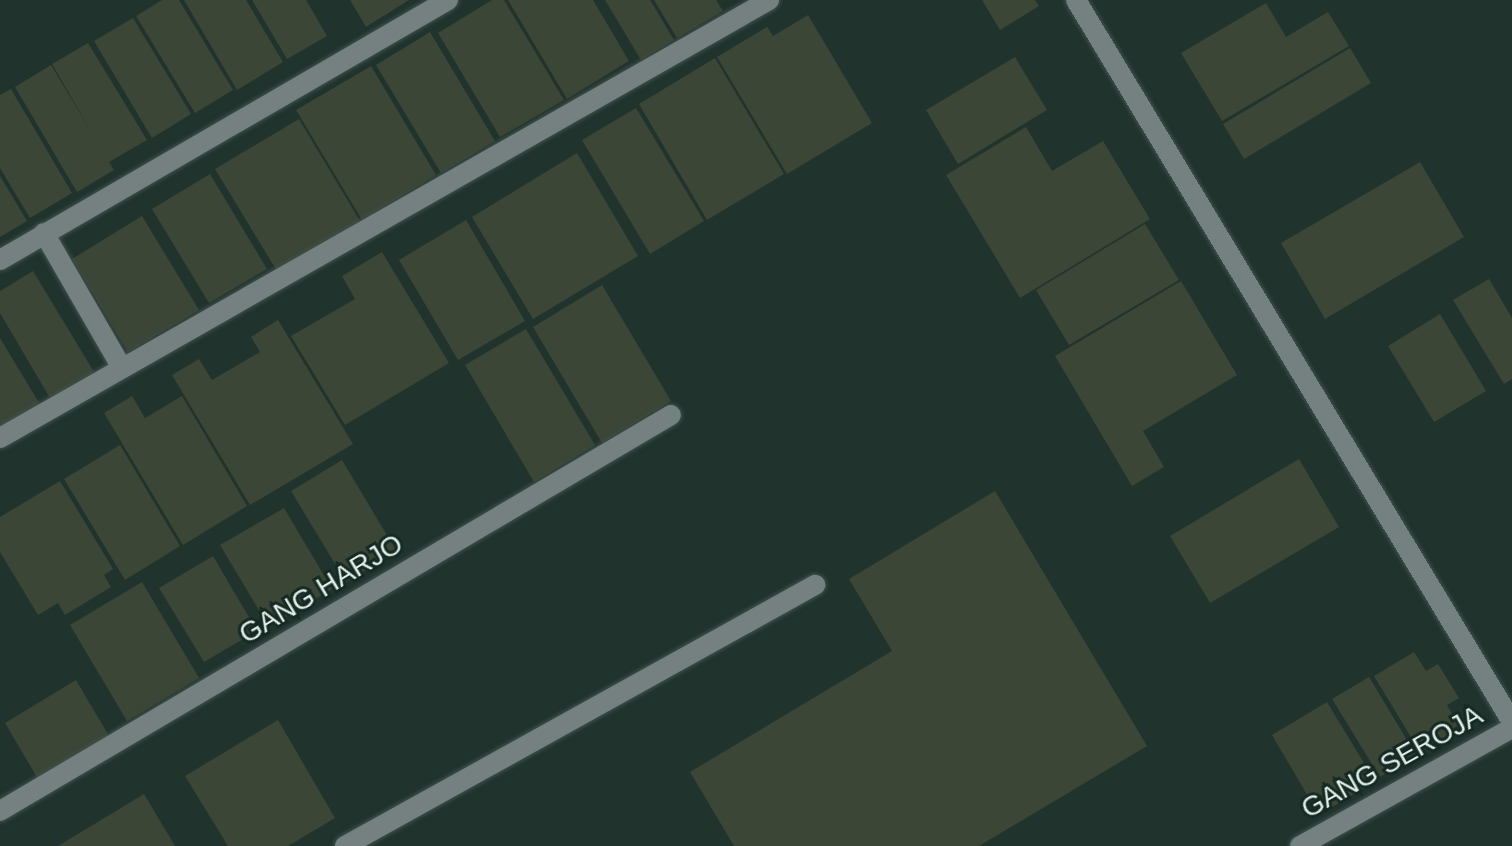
<!DOCTYPE html>
<html>
<head>
<meta charset="utf-8">
<style>
	body { margin:0 }
	#map { position:relative; width:1512px; height:846px; overflow:hidden; background:#20332d; font-family:Arial,sans-serif }
	div>[style] { position:absolute }
	.building>* { inset:0; background:#3b4637 }
	.roads { filter:drop-shadow(0 0 2px #3f514b) drop-shadow(0 0 2px #3f514b) }
	.minor>* { height:20px; margin:-10px; padding:0 10px; transform-origin:10px; border-radius:10px; background:#758081 }
	span { translate:-50% -50%; white-space:nowrap; text-align:center; line-height:1.15; -webkit-text-stroke:6px #162923; paint-order:stroke }
	.street-label { font-size:28px; color:#e3efeb }
</style>
</head>
<body>
<div id="map">
	<div class="building">
		<div style="clip-path:polygon(162px 0,179px 0,233px 90px,195px 113px,136px 16px)"></div>
		<div style="clip-path:polygon(184px 0,246px 0,283px 62px,237px 90px)"></div>
		<div style="clip-path:polygon(252px 0,306px 0,327px 36px,287px 59px)"></div>
		<div style="clip-path:polygon(350px 0,409px 0,366px 27px)"></div>
		<div style="clip-path:polygon(492px 0,504px 0,564px 100px,500px 137px,438px 33px)"></div>
		<div style="clip-path:polygon(508px 0,593px 0,629px 61px,567px 99px)"></div>
		<div style="clip-path:polygon(605px 0,650px 0,674px 40px,641px 60px)"></div>
		<div style="clip-path:polygon(654px 0,716px 0,723px 11px,677px 38px)"></div>
		<div style="clip-path:polygon(982px 0,1035px 0,1039px 6px,1000px 30px)"></div>
		<div style="clip-path:polygon(1266px 3px,1286px 37px,1328px 12px,1349px 46px,1222px 121px,1181px 53px)"></div>
		<div style="clip-path:polygon(808px 15px,872px 123px,787px 174px,717px 57px,767px 27px,773px 36px)"></div>
		<div style="clip-path:polygon(133px 18px,191px 114px,152px 138px,94px 41px)"></div>
		<div style="clip-path:polygon(430px 32px,495px 141px,441px 173px,376px 65px)"></div>
		<div style="clip-path:polygon(88px 43px,147px 140px,109px 162px,114px 170px,77px 192px,15px 87px,51px 65px,92px 133px,52px 64px)"></div>
		<div style="clip-path:polygon(1350px 48px,1371px 83px,1244px 159px,1223px 124px)"></div>
		<div style="clip-path:polygon(1015px 57px,1047px 110px,958px 164px,926px 110px)"></div>
		<div style="clip-path:polygon(715px 58px,784px 174px,707px 220px,639px 104px)"></div>
		<div style="clip-path:polygon(371px 66px,436px 175px,362px 220px,296px 110px)"></div>
		<div style="clip-path:polygon(11px 89px,72px 193px,30px 218px,0 168px,0 95px)"></div>
		<div style="clip-path:polygon(636px 108px,704px 221px,650px 254px,582px 140px)"></div>
		<div style="clip-path:polygon(299px 119px,360px 221px,277px 271px,215px 169px)"></div>
		<div style="clip-path:polygon(1026px 127px,1052px 171px,1103px 141px,1150px 219px,1020px 298px,946px 175px)"></div>
		<div style="clip-path:polygon(577px 153px,638px 256px,533px 319px,472px 217px)"></div>
		<div style="clip-path:polygon(1420px 162px,1464px 237px,1325px 319px,1281px 243px)"></div>
		<div style="clip-path:polygon(210px 174px,267px 269px,209px 303px,152px 209px)"></div>
		<div style="clip-path:polygon(0 176px,27px 221px,0 237px)"></div>
		<div style="clip-path:polygon(142px 216px,199px 310px,128px 352px,72px 259px)"></div>
		<div style="clip-path:polygon(466px 220px,525px 321px,458px 360px,399px 260px)"></div>
		<div style="clip-path:polygon(1145px 224px,1179px 280px,1069px 345px,1036px 290px)"></div>
		<div style="clip-path:polygon(382px 252px,449px 363px,345px 425px,291px 336px,355px 299px,342px 276px)"></div>
		<div style="clip-path:polygon(33px 271px,94px 372px,50px 398px,0 313px,0 291px)"></div>
		<div style="clip-path:polygon(1489px 279px,1512px 318px,1512px 379px,1504px 384px,1453px 300px)"></div>
		<div style="clip-path:polygon(1181px 281px,1237px 375px,1143px 431px,1164px 467px,1132px 486px,1055px 356px)"></div>
		<div style="clip-path:polygon(602px 285px,671px 401px,602px 443px,533px 327px)"></div>
		<div style="clip-path:polygon(1440px 314px,1486px 391px,1434px 422px,1388px 346px)"></div>
		<div style="clip-path:polygon(278px 320px,353px 444px,250px 505px,172px 375px,199px 359px,212px 380px,260px 352px,251px 337px)"></div>
		<div style="clip-path:polygon(526px 329px,595px 445px,534px 482px,465px 365px)"></div>
		<div style="clip-path:polygon(0 338px,41px 406px,0 430px)"></div>
		<div style="clip-path:polygon(132px 396px,145px 418px,182px 396px,247px 506px,183px 545px,104px 413px)"></div>
		<div style="clip-path:polygon(120px 445px,180px 546px,125px 580px,64px 479px)"></div>
		<div style="clip-path:polygon(1299px 459px,1339px 527px,1210px 603px,1170px 536px)"></div>
		<div style="clip-path:polygon(342px 460px,397px 552px,346px 582px,291px 491px)"></div>
		<div style="clip-path:polygon(60px 481px,113px 569px,104px 575px,111px 587px,65px 615px,58px 603px,38px 615px,0 552px,0 517px)"></div>
		<div style="clip-path:polygon(995px 491px,1147px 746px,979px 846px,734px 846px,690px 772px,892px 651px,849px 579px)"></div>
		<div style="clip-path:polygon(284px 508px,332px 589px,269px 627px,220px 545px)"></div>
		<div style="clip-path:polygon(213px 556px,257px 631px,204px 662px,159px 588px)"></div>
		<div style="clip-path:polygon(142px 582px,199px 678px,127px 721px,70px 625px)"></div>
		<div style="clip-path:polygon(1414px 652px,1426px 671px,1438px 664px,1459px 698px,1447px 705px,1460px 728px,1420px 752px,1374px 676px)"></div>
		<div style="clip-path:polygon(1369px 677px,1416px 755px,1380px 777px,1332px 699px)"></div>
		<div style="clip-path:polygon(76px 680px,109px 736px,38px 779px,5px 723px)"></div>
		<div style="clip-path:polygon(1327px 702px,1375px 781px,1319px 815px,1272px 735px)"></div>
		<div style="clip-path:polygon(278px 720px,335px 818px,288px 846px,228px 846px,185px 776px)"></div>
		<div style="clip-path:polygon(144px 794px,175px 846px,58px 846px)"></div>
	</div>
	<div class="roads">
		<div class="minor">
			<div style="left:1076px;top:0;width:843px;rotate:58.87deg"></div>
			<div style="left:44px;top:233px;width:156px;rotate:60deg"></div>
			<div style="left:0;top:260px;width:518px;rotate:-30.13deg"></div>
			<div style="left:0;top:438px;width:885px;rotate:-29.66deg"></div>
			<div style="left:0;top:811px;width:779px;rotate:-30.55deg"></div>
			<div style="left:345px;top:846px;width:538px;rotate:-29.04deg"></div>
			<div style="left:1300px;top:846px;width:243px;rotate:-29.1deg"></div>
		</div>
	</div>
	<div class="street-label">
		<span style="left:321px;top:589px;rotate:-31deg">GANG HARJO</span>
		<span style="left:1392px;top:762px;rotate:-29deg">GANG SEROJA</span>
	</div>
</div>
</body>
</html>
